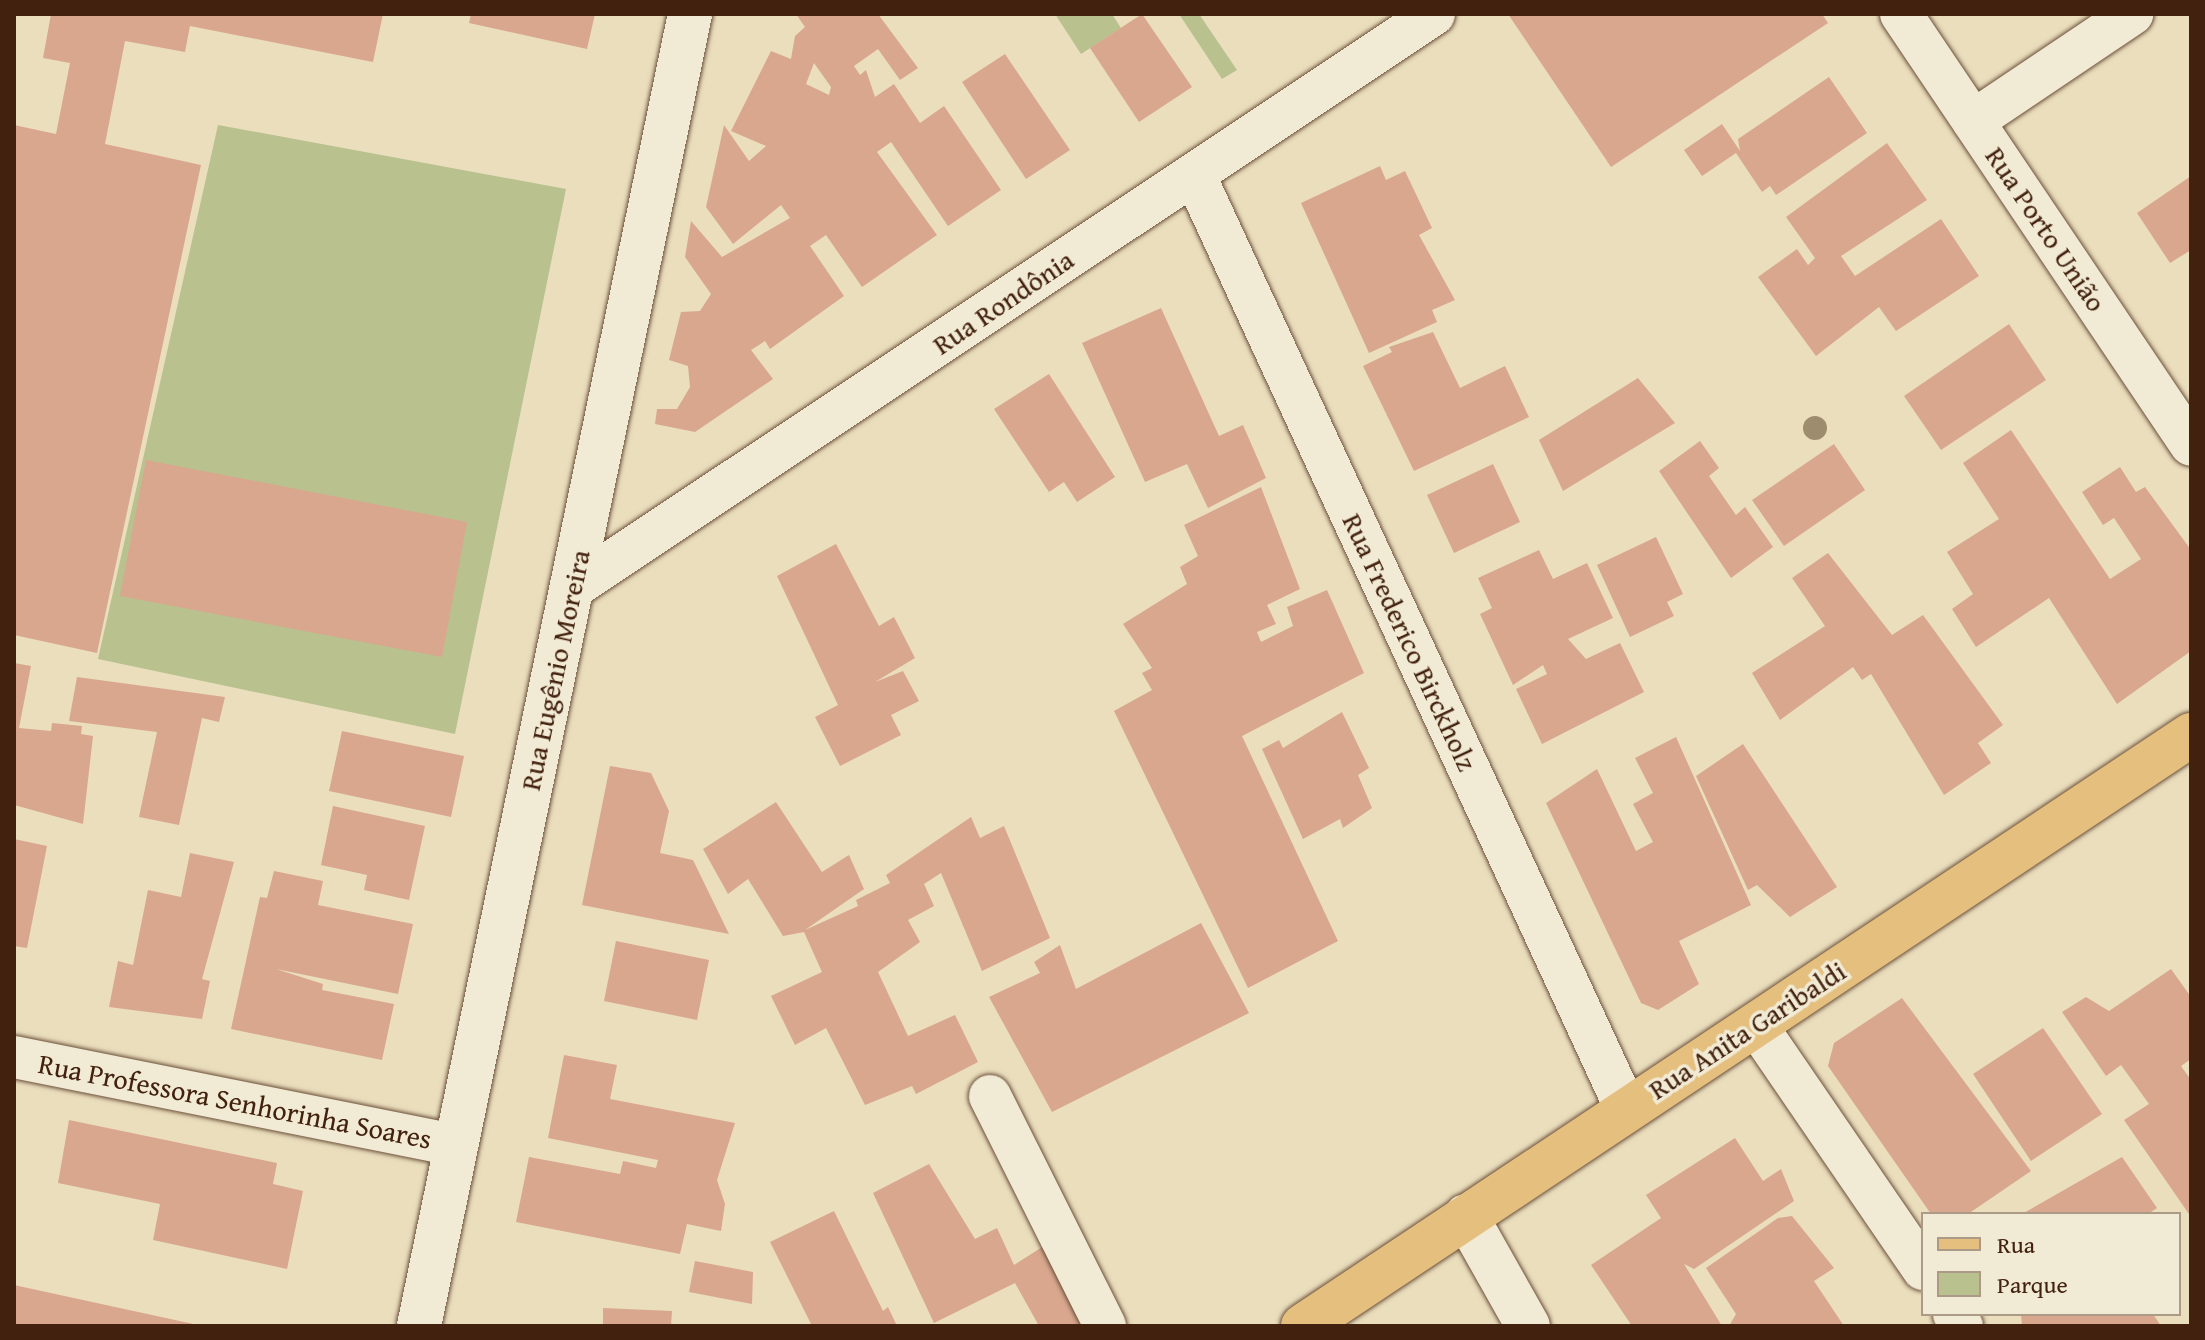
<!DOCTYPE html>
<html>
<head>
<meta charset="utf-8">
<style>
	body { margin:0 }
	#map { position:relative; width:2205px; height:1340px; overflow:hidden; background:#eadebd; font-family:"Gentium Book Plus",serif }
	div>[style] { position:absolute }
	.green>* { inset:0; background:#b9c18f }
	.building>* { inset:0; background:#d9a78e }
	.roads { filter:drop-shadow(0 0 2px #6c503a) drop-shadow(0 0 2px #6c503a) }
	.street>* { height:42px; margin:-21px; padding:0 21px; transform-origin:21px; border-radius:21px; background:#f1ead4 }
	.secondary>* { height:44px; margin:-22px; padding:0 22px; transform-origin:22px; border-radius:22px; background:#f1ead4 }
	.primary>* { height:44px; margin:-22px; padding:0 22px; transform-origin:22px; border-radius:22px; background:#e5bf7e }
	.trees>* { width:24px; height:24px; margin:-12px; border-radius:50%; background:#9e8c6e }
	span { translate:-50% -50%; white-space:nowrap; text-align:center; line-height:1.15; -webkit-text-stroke:7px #f1ead4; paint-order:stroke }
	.street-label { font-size:28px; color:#42210e }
	.frame { position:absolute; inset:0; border:16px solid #42210e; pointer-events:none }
	.legend { position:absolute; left:1921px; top:1212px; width:260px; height:104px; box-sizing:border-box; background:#f1ead4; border:2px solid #ab9a85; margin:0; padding:10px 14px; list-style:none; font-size:24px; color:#42210e }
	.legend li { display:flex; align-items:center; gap:16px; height:40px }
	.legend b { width:40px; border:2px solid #ab9a85 }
</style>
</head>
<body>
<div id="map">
	<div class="green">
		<div style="clip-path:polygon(1055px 14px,1112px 14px,1121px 28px,1081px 54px)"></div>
		<div style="clip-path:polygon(1179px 14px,1199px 14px,1237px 70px,1222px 79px)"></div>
		<div style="clip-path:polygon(218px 125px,566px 189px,455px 734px,98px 659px)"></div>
	</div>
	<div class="building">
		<div style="clip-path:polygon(51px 14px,383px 14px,373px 62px,190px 26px,185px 52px,125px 41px,105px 144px,201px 165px,97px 653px,14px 635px,14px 125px,56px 134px,70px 63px,43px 58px)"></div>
		<div style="clip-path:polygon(471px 14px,595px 14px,587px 49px,469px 23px)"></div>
		<div style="clip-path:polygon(evenodd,796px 14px,878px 14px,918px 68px,900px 80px,878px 49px,854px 66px,860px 75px,866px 70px,875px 97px,894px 84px,920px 123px,944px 106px,1001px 190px,948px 226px,891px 142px,877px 152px,937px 235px,862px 287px,826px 235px,810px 246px,844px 296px,770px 349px,765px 341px,751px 350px,773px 379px,695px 432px,655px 424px,657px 409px,677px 409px,690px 387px,688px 366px,669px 360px,681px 312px,700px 311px,711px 294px,685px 257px,691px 221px,722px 257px,790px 218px,781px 205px,733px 244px,706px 207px,724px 125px,749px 161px,766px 146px,731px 131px,771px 51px,791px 59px,795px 36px,805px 27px,796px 14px,814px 63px,831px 87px,829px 95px,806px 84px,814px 63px)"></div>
		<div style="clip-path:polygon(1142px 14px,1192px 87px,1139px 122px,1090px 48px)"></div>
		<div style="clip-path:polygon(1508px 14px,1822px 14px,1828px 23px,1611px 167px)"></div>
		<div style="clip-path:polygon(1005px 54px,1070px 150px,1026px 179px,962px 82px)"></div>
		<div style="clip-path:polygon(1829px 77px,1867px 133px,1776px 195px,1770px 186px,1762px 192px,1736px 153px,1702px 176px,1684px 150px,1722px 124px,1740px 151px,1738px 139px)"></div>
		<div style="clip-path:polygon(1887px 143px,1927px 200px,1841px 256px,1855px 276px,1941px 219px,1979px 276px,1896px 331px,1879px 307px,1816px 356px,1758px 277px,1797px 249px,1808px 265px,1815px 258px,1786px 217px)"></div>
		<div style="clip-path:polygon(1380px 166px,1386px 180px,1405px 171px,1432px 228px,1419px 235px,1455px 300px,1432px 310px,1437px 322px,1369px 353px,1301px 203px)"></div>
		<div style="clip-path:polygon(2191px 176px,2191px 250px,2170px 263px,2137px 213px)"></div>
		<div style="clip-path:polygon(1161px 308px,1219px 436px,1243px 425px,1266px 478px,1208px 508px,1187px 464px,1145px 482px,1082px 343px)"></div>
		<div style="clip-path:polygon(2009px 324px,2046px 380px,1941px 450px,1904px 396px)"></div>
		<div style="clip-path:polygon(1433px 332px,1460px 388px,1505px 366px,1529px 417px,1414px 471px,1363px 366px,1392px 352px,1389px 347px)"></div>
		<div style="clip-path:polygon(1049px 374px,1115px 477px,1077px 502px,1064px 482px,1049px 492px,994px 409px)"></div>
		<div style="clip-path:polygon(1638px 378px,1675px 423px,1563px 491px,1539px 440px)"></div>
		<div style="clip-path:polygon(2011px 430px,2110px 579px,2141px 559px,2114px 518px,2103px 525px,2082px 492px,2120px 467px,2136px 492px,2145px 487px,2191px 550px,2191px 651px,2117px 704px,2049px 598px,1976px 647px,1952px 609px,1973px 594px,1947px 552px,1999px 519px,1963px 463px)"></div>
		<div style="clip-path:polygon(1700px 441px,1719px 468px,1709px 476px,1736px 515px,1745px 507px,1773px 547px,1731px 578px,1659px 471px)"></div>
		<div style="clip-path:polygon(1834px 444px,1865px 490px,1784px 546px,1752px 500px)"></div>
		<div style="clip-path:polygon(146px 460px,467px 522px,442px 657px,120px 596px)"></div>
		<div style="clip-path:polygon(1493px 464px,1520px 522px,1454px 553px,1427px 495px)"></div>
		<div style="clip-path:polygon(1261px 487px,1300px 589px,1267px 605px,1276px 624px,1257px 632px,1261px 642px,1293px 626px,1287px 607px,1327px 590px,1364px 673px,1242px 736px,1338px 941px,1248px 988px,1114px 711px,1152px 690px,1142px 673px,1152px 668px,1123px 624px,1187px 584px,1180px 567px,1198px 556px,1184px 525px)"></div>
		<div style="clip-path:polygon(1656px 537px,1683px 594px,1667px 602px,1674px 616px,1630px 637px,1597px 565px)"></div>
		<div style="clip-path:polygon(836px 544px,879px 626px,894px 617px,915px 658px,875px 682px,903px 671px,919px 701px,891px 715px,901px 735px,840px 766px,815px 717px,838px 705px,777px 576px)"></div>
		<div style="clip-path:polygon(1539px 550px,1553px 579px,1587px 563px,1613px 618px,1568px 639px,1586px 659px,1620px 643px,1644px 692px,1542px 744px,1516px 689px,1547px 674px,1543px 665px,1513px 685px,1480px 614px,1492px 608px,1478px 578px)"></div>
		<div style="clip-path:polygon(1828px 553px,1892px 635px,1923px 615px,2003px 725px,1978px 743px,1991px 763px,1944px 795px,1871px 674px,1862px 680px,1853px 667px,1780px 720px,1752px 673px,1825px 626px,1792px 578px)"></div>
		<div style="clip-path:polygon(14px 663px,31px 666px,19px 728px,51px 731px,52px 723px,82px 726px,81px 734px,93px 736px,83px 824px,14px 805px)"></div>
		<div style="clip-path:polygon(77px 677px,225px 697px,219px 722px,202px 718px,179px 825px,139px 817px,157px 732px,69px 721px)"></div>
		<div style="clip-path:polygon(1342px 712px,1369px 768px,1358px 775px,1372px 808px,1343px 828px,1340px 819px,1303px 839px,1262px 749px,1279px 740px,1283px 748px)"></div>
		<div style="clip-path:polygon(342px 731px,464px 756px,451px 817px,329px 791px)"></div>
		<div style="clip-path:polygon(1676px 737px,1751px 905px,1679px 941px,1699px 984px,1658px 1010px,1641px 1003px,1546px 803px,1597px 769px,1636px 851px,1653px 842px,1633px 804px,1653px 793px,1635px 758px)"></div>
		<div style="clip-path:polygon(1743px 744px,1837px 887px,1790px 917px,1757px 885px,1748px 890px,1696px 776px)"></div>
		<div style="clip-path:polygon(610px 766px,651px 773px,669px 811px,660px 853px,693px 860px,729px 934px,582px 905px)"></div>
		<div style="clip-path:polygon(776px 802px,822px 872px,849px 855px,864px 889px,805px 930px,858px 906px,856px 900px,890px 883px,886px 875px,971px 817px,980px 838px,1004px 826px,1050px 938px,982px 971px,941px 873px,924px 884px,934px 906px,908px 920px,920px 942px,878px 972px,908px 1036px,955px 1015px,978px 1062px,916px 1094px,912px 1086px,865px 1105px,826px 1028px,795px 1045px,771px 996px,822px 972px,804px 932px,783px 936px,748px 879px,728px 894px,703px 849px)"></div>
		<div style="clip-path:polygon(333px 806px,425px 826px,409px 900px,364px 890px,367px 875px,321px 865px)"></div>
		<div style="clip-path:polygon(14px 839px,47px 846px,27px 948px,14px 946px)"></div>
		<div style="clip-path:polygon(190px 853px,234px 862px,202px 979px,210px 981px,202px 1019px,109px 1007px,118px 961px,133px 965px,148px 890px,181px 897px)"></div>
		<div style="clip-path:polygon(274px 871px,323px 881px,318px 905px,413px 924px,398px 994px,276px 969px,323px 984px,322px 990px,394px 1004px,382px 1060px,231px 1029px,260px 897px,267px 898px)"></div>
		<div style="clip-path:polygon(1201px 923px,1249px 1013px,1052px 1112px,989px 997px,1040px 973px,1034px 962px,1060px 945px,1076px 989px)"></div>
		<div style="clip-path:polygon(616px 941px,709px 960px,697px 1020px,604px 1001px)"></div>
		<div style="clip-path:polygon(2171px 969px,2191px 997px,2191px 1059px,2181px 1066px,2191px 1080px,2191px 1217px,2124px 1120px,2149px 1104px,2121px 1065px,2106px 1076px,2062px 1012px,2086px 997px,2109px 1011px)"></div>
		<div style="clip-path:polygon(1902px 998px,2031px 1171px,1968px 1214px,1931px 1214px,1828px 1066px,1834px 1043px)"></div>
		<div style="clip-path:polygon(2043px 1028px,2102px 1114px,2031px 1161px,1973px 1074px)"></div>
		<div style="clip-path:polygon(564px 1055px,617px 1065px,610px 1099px,735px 1123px,717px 1180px,725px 1204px,721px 1231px,687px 1224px,680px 1254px,516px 1222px,529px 1157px,620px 1174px,623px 1161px,656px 1168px,658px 1160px,548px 1138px)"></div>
		<div style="clip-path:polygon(69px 1120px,277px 1163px,273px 1184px,303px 1191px,287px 1269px,153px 1240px,160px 1204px,58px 1183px)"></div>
		<div style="clip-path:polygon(1735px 1138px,1763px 1181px,1781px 1169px,1794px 1201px,1694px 1269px,1684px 1264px,1722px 1326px,1632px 1326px,1591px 1265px,1661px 1218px,1646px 1195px)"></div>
		<div style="clip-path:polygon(2122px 1157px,2157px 1208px,2148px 1214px,2022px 1214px)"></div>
		<div style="clip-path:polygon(929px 1164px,975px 1239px,997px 1228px,1014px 1265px,1050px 1242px,1089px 1326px,1039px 1326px,1015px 1283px,934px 1323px,873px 1193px)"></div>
		<div style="clip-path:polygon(834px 1211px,883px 1311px,888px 1307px,897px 1326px,812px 1326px,770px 1242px)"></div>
		<div style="clip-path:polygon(1792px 1216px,1834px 1268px,1814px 1281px,1844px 1326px,1729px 1326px,1736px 1314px,1706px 1268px,1778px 1218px)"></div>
		<div style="clip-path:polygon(695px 1261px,753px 1272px,752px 1304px,689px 1292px)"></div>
		<div style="clip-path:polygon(14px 1285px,198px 1325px,198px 1326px,14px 1326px)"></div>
		<div style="clip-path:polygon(603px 1308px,672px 1311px,671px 1326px,603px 1326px)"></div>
		<div style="clip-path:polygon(2021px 1314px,2153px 1314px,2161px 1326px,2022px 1326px)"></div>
	</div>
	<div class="roads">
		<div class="street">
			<div style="left:1901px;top:14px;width:519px;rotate:56.07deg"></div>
			<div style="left:1973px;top:121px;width:192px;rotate:-33.9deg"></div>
			<div style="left:1194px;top:174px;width:1030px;rotate:65.2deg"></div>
			<div style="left:571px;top:589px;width:1037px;rotate:-33.67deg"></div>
			<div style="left:1756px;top:1025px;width:296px;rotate:55.6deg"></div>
			<div style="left:14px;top:1057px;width:451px;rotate:11.3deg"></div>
			<div style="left:990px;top:1096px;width:257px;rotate:63.4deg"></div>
			<div style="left:1954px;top:1314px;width:14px;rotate:56deg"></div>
		</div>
		<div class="secondary">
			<div style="left:1466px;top:1216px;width:126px;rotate:60.6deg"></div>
			<div style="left:419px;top:1326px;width:1340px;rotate:-78.33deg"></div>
		</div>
		<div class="primary">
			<div style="left:1303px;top:1326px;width:1067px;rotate:-33.65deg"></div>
		</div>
	</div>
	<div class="trees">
		<div style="left:1815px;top:428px"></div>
	</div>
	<div class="street-label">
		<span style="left:2046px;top:229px;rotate:56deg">Rua Porto União</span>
		<span style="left:1003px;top:302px;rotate:-34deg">Rua Rondônia</span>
		<span style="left:1410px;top:642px;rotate:65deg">Rua Frederico Birckholz</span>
		<span style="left:555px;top:670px;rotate:-78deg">Rua Eugênio Moreira</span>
		<span style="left:1747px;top:1030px;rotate:-33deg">Rua Anita Garibaldi</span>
		<span style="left:235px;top:1101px;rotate:11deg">Rua Professora Senhorinha Soares</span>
	</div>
	<div class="frame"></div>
	<ul class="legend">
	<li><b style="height:10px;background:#e5bf7e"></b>Rua</li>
	<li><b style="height:22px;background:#b9c18f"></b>Parque</li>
	</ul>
</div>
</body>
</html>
